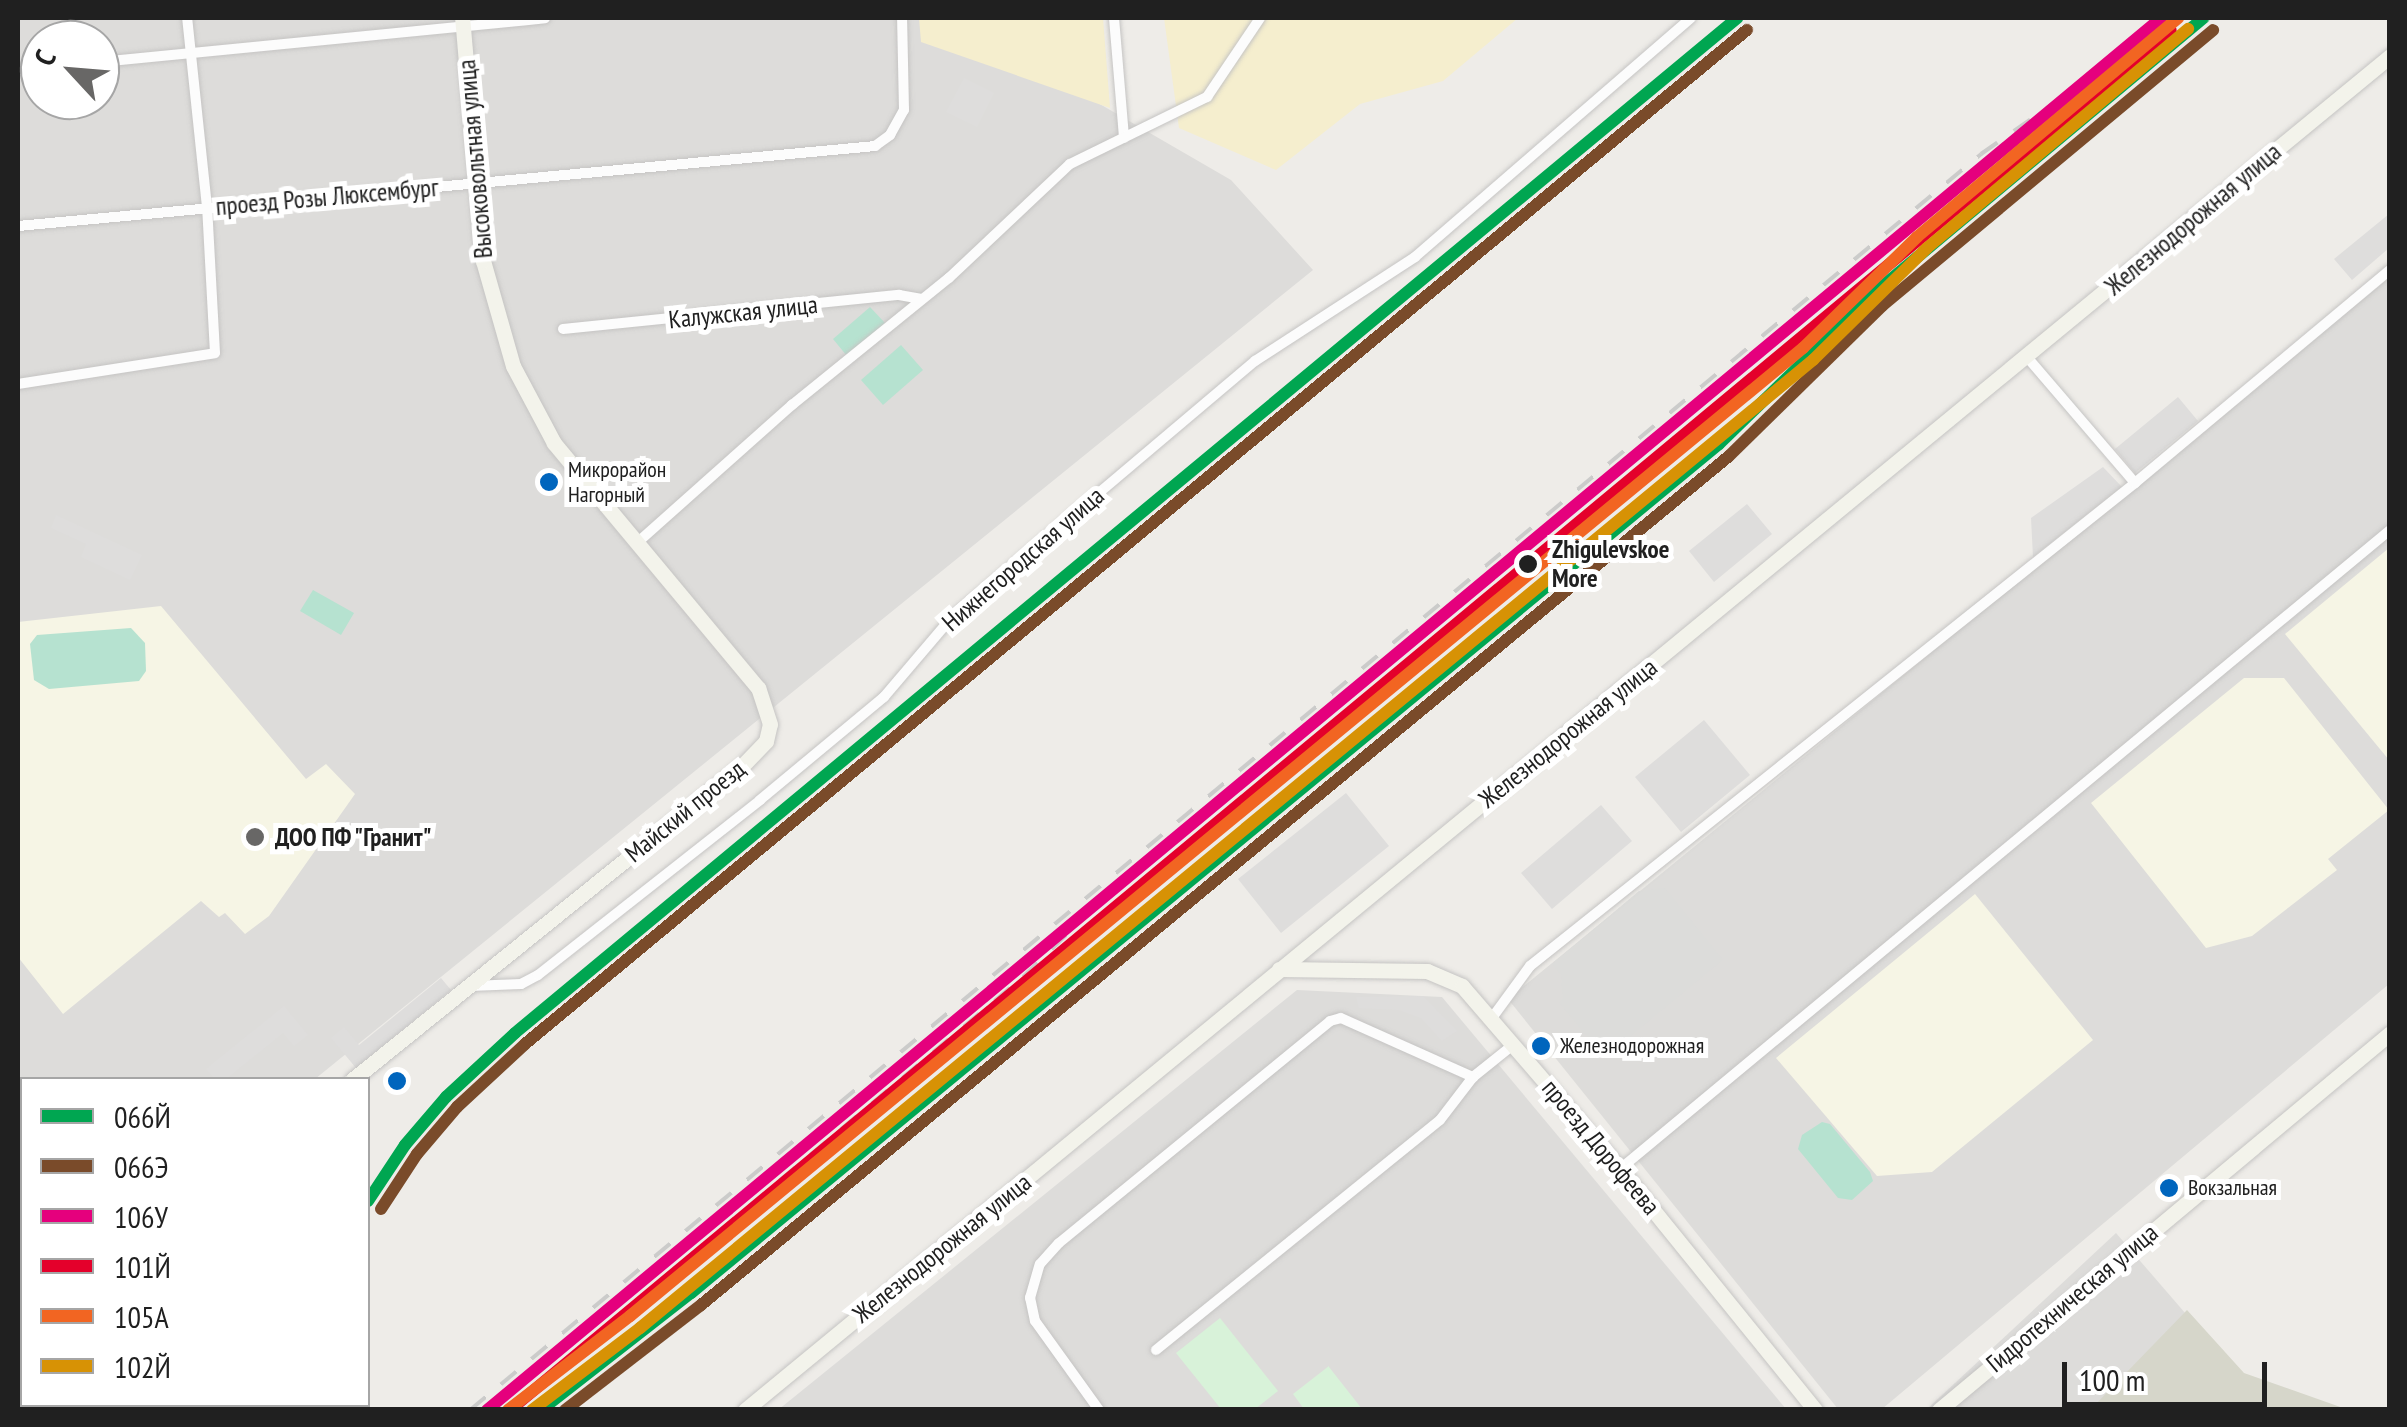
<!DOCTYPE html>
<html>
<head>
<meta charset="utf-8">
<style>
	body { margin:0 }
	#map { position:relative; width:2407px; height:1427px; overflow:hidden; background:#eeece8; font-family:"PT Sans Narrow",sans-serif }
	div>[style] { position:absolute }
	.residential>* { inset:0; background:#dddcda }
	.education>* { inset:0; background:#f6f5e5 }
	.religious>* { inset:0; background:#dcdcda }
	.construction>* { inset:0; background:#d6d6ca }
	.sand>* { inset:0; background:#f5eece }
	.park>* { inset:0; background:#d8f2d9 }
	.pitch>* { inset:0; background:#b6e2d0 }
	.parking>* { inset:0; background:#dedddc }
	.roads { filter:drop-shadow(0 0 2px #c5c4c3) drop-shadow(0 0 2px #c5c4c3) }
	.street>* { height:10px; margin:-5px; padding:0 5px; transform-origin:5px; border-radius:5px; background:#fcfcfc }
	.secondary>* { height:15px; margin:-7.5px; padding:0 7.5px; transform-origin:7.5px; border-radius:7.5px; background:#f3f3eb }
	.rail>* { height:4px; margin-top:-2px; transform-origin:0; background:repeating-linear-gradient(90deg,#cbcbca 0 20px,transparent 0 40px) }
	.rail-1>* { height:12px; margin:-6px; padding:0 6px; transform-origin:6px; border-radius:6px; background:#00a651 }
	.rail-2>* { height:12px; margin:-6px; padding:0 6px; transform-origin:6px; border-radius:6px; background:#7a4b2a }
	.rail-3>* { height:12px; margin:-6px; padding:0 6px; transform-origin:6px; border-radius:6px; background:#e5007d }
	.rail-4>* { height:12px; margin:-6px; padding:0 6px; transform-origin:6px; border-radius:6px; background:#e4002b }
	.rail-5>* { height:12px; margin:-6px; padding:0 6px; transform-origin:6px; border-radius:6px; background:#f26522 }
	.rail-6>* { height:12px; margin:-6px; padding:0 6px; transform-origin:6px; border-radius:6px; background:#d79205 }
	.dots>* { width:28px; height:28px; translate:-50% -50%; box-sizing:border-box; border:5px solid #fff; border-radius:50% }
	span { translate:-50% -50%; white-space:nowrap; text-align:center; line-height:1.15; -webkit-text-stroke:10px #fff; paint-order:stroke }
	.bus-label { font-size:22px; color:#202020 }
	.left { translate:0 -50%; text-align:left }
	.street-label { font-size:25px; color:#202020 }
	.stop-label { font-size:25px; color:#202020; font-weight:700 }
	.poi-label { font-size:25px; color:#202020; font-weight:700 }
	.frame { position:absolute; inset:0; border:20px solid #202020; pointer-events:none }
	.legend { position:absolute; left:20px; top:1077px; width:350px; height:330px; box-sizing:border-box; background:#fff; border:2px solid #a6a6a6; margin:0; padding:12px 18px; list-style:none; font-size:30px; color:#202020 }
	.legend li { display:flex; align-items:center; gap:20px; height:50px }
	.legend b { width:50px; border:2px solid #a6a6a6 }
	.north { position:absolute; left:20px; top:20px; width:100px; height:100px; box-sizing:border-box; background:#fff; border:2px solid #a6a6a6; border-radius:50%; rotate:296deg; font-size:28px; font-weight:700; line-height:40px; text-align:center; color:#202020 }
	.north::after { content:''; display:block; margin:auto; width:35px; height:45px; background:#686766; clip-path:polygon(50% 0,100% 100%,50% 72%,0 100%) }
	.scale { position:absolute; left:2062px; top:1362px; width:205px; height:45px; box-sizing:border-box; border:5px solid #202020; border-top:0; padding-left:12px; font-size:30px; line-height:35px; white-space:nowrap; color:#202020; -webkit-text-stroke:8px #fff; paint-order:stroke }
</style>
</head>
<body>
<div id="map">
	<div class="residential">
		<div style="clip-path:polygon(evenodd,18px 18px,951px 18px,1231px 180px,1313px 270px,315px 1079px,22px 1080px,22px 1359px,18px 1365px,18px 18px,40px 40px,100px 40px,100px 100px,40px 100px,40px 40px)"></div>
		<div style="clip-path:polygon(2389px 278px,2389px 984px,1882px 1409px,1838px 1409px,1508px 999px)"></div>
		<div style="clip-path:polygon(1297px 990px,1442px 997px,1786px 1409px,778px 1410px)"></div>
		<div style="clip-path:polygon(2116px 1233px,2268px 1409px,1926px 1410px)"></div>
	</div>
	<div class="education">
		<div style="clip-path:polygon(2389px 548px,2389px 760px,2285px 634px)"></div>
		<div style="clip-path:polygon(161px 606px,306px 779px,326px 764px,355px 794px,269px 916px,245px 934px,225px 913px,219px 917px,201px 901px,63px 1014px,18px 957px,18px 622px)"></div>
		<div style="clip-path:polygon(2244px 678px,2284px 678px,2389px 810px,2328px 859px,2337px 870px,2252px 936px,2206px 948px,2091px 803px)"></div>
		<div style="clip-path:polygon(1975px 894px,2093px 1040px,1932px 1172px,1877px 1176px,1776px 1058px)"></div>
	</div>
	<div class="religious">
		<div style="clip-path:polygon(1665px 888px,1723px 960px,1604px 1058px,1559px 1002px,1563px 998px,1561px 975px,1552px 964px,1639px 891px)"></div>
	</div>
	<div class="construction">
		<div style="clip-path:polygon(2187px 1310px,2244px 1373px,2346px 1409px,2091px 1409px)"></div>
	</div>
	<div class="sand">
		<div style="clip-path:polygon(919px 18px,1103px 18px,1110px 108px,921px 42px)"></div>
		<div style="clip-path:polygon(1164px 18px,1518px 18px,1443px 81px,1360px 104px,1276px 170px,1179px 128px)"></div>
	</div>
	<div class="park">
		<div style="clip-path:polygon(1220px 1318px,1278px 1391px,1255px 1409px,1221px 1409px,1176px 1353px)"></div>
		<div style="clip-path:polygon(1329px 1366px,1329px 1367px,1362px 1409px,1304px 1409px,1293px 1394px)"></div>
	</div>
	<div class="pitch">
		<div style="clip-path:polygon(870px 307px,885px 323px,847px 356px,833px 339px)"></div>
		<div style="clip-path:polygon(901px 345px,923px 370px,883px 405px,861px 380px)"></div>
		<div style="clip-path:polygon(313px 590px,354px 613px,341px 635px,300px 611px)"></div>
		<div style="clip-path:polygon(131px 628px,145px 643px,146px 671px,139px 681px,49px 689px,34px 680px,30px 644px,37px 635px)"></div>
		<div style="clip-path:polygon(1822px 1122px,1830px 1124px,1870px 1172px,1873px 1181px,1852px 1200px,1838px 1198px,1798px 1149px,1802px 1135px)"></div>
	</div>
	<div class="parking">
		<div style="clip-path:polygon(964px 78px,994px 93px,977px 127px,946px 112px)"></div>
		<div style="clip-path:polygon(2389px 214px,2389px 248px,2352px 280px,2334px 259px)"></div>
		<div style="clip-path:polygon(2178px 397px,2198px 421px,2135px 473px,2115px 449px)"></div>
		<div style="clip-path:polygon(2103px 467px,2122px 487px,2033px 557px,2031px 518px)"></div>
		<div style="clip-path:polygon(1747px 504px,1772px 534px,1714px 582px,1689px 551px)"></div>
		<div style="clip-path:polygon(56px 515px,142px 555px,130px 580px,81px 557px,86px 544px,51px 528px)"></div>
		<div style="clip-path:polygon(1704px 720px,1750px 775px,1681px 832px,1635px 777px)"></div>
		<div style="clip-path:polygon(1346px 793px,1389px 846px,1281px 933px,1238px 879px)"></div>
		<div style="clip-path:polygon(1601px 805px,1632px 841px,1552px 909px,1521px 873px)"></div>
		<div style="clip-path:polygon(441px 978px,451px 990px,356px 1068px,331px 1038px,344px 1027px,359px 1045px)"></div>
		<div style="clip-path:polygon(1423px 996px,1457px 1031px,1442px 1041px,1421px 1018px,1399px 1010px,1359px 1008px,1356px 997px)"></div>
		<div style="clip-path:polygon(284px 1006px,308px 1035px,294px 1046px,283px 1033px,226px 1079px,215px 1079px,206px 1069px)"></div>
	</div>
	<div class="roads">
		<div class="street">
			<div style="left:1114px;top:18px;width:120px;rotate:85.2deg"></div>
			<div style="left:100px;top:62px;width:447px;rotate:-5.6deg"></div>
			<div style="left:18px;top:70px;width:22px;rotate:-5deg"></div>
			<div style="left:18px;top:226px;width:861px;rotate:-5.33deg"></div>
			<div style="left:875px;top:146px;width:19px;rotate:-36deg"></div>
			<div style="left:890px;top:135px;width:29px;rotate:-61deg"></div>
			<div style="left:904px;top:110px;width:92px;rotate:-91.2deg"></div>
			<div style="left:563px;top:329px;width:338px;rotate:-5.8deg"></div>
			<div style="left:899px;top:295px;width:23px;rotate:10deg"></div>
			<div style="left:2027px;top:357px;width:166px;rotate:49.4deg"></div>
			<div style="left:18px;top:384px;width:199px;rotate:-8.9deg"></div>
			<div style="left:215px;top:353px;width:146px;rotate:-93.1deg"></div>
			<div style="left:207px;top:207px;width:190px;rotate:-96deg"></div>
			<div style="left:637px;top:543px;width:208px;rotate:-41.7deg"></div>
			<div style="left:792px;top:405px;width:202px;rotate:-39deg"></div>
			<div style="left:949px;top:278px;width:166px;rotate:-43.3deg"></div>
			<div style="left:1070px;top:164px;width:153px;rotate:-26.1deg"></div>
			<div style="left:1207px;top:97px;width:95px;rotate:-56.1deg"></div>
			<div style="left:470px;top:986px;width:51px;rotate:-2.2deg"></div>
			<div style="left:521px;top:984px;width:19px;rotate:-28deg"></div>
			<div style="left:538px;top:975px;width:283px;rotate:-38.2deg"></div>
			<div style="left:760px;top:800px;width:161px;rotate:-39.7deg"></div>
			<div style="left:884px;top:697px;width:105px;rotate:-49.6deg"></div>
			<div style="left:952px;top:617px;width:397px;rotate:-40.2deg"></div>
			<div style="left:1255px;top:361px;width:191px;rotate:-33deg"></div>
			<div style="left:1415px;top:257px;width:365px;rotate:-40.9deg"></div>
			<div style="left:1492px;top:1018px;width:64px;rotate:-53.8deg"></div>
			<div style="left:1530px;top:966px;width:774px;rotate:-38.6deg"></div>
			<div style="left:2135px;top:483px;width:332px;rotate:-39.9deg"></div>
			<div style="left:1620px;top:1169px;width:1001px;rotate:-39.69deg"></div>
			<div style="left:1156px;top:1350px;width:365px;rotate:-39deg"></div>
			<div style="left:1440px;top:1120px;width:54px;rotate:-52.5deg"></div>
			<div style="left:1473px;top:1077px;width:53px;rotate:-38.8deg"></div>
			<div style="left:1099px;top:1410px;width:110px;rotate:-125.7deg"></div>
			<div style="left:1035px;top:1321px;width:24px;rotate:-102deg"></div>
			<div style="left:1030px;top:1298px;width:35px;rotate:-74deg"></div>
			<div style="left:1040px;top:1264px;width:28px;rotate:-48deg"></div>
			<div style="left:1059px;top:1243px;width:350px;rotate:-39.3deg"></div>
			<div style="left:1330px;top:1021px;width:11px;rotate:-15deg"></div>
			<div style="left:1341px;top:1018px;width:145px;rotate:24.1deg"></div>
		</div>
		<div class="secondary">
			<div style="left:1279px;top:969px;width:148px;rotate:0.8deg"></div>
			<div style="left:1427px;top:971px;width:38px;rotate:23deg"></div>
			<div style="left:1462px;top:986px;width:242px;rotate:49.2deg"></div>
			<div style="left:1620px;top:1169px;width:310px;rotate:51deg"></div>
			<div style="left:352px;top:1080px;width:502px;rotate:-38.86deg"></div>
			<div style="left:743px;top:765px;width:33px;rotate:-46deg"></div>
			<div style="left:766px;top:741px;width:17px;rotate:-77deg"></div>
			<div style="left:770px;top:724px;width:38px;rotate:-108deg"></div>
			<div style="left:758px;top:688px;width:319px;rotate:-129.8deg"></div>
			<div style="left:554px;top:443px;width:87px;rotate:-118deg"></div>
			<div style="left:513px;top:366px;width:109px;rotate:-105.9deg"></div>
			<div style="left:483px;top:261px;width:244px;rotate:-94.9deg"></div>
			<div style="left:18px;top:1156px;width:4px;rotate:14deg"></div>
			<div style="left:18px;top:1390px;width:6px;rotate:-51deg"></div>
			<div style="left:745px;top:1410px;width:2131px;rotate:-39.46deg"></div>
			<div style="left:1939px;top:1410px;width:588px;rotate:-39.89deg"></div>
		</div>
	</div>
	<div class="rail">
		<div style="left:1072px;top:943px;width:97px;rotate:-34.5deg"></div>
		<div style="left:657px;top:1283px;width:477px;rotate:-39.9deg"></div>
		<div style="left:1023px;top:977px;width:117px;rotate:-44.3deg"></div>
		<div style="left:470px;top:1410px;width:1965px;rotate:-39.73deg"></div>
		<div style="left:1981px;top:154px;width:129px;rotate:-34.9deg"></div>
	</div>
	<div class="rail-1">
		<div style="left:368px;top:1201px;width:67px;rotate:-56.5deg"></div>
		<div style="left:405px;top:1145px;width:63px;rotate:-49.5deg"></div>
		<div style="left:446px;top:1097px;width:94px;rotate:-42.8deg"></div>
		<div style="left:515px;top:1033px;width:1589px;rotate:-39.71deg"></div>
		<div style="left:541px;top:1410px;width:190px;rotate:-38deg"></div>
		<div style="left:691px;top:1293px;width:1333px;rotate:-39.55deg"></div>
		<div style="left:1719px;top:444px;width:214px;rotate:-44.2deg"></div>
		<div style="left:1872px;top:295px;width:432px;rotate:-39.9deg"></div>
	</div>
	<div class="rail-2">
		<div style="left:381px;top:1209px;width:66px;rotate:-56.8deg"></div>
		<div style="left:417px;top:1154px;width:62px;rotate:-49.6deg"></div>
		<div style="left:457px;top:1107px;width:93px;rotate:-42.8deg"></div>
		<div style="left:525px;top:1044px;width:1588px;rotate:-39.69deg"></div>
		<div style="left:565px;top:1410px;width:172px;rotate:-37.7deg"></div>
		<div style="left:701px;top:1305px;width:1333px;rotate:-39.55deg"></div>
		<div style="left:1729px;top:456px;width:214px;rotate:-44.4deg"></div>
		<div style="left:1882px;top:306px;width:431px;rotate:-39.8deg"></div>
	</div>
	<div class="rail-3">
		<div style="left:487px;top:1410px;width:2177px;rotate:-39.74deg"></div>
	</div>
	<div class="rail-4">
		<div style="left:510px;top:1410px;width:2159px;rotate:-39.72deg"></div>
	</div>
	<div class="rail-5">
		<div style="left:508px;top:1410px;width:154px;rotate:-37.6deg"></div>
		<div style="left:630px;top:1316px;width:1521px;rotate:-39.53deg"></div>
		<div style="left:1803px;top:348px;width:159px;rotate:-44.2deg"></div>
		<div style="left:1917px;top:237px;width:341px;rotate:-40deg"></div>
	</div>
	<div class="rail-6">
		<div style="left:532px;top:1410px;width:136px;rotate:-37.2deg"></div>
		<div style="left:640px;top:1328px;width:1521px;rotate:-39.53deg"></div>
		<div style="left:1813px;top:360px;width:160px;rotate:-44.5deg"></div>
		<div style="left:1927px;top:248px;width:341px;rotate:-40deg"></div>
	</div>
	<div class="dots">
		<div style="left:549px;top:482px;background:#0065bd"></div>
		<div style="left:1528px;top:564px;background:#202020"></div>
		<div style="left:255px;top:837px;background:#686766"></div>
		<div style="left:1541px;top:1046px;background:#0065bd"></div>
		<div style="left:397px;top:1081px;background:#0065bd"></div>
		<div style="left:2169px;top:1188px;background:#0065bd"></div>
	</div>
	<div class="bus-label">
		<span class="left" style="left:568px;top:482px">Микрорайон<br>Нагорный</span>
		<span class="left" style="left:1560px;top:1046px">Железнодорожная</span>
		<span class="left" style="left:2188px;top:1188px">Вокзальная</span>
	</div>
	<div class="street-label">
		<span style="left:475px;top:159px;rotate:-95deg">Высоковольтная улица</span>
		<span style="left:327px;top:197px;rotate:-5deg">проезд Розы Люксембург</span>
		<span style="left:2193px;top:219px;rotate:-40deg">Железнодорожная улица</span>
		<span style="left:743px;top:312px;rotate:-6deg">Калужская улица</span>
		<span style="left:1023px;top:559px;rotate:-41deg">Нижнегородская улица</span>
		<span style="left:1568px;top:733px;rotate:-39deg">Железнодорожная улица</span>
		<span style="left:685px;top:811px;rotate:-39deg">Майский проезд</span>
		<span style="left:1601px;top:1147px;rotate:50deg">проезд Дорофеева</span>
		<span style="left:942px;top:1248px;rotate:-39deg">Железнодорожная улица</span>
		<span style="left:2072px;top:1298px;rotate:-40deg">Гидротехническая улица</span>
	</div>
	<div class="stop-label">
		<span class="left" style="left:1552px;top:564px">Zhigulevskoe<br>More</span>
	</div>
	<div class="poi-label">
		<span class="left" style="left:275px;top:837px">ДОО ПФ "Гранит"</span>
	</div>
	<div class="frame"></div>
	<ul class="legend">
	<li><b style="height:12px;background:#00a651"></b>066Й</li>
	<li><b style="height:12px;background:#7a4b2a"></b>066Э</li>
	<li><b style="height:12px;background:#e5007d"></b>106У</li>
	<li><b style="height:12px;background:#e4002b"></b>101Й</li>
	<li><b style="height:12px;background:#f26522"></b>105А</li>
	<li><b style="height:12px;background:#d79205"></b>102Й</li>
	</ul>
	<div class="north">С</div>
	<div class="scale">100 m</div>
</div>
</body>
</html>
